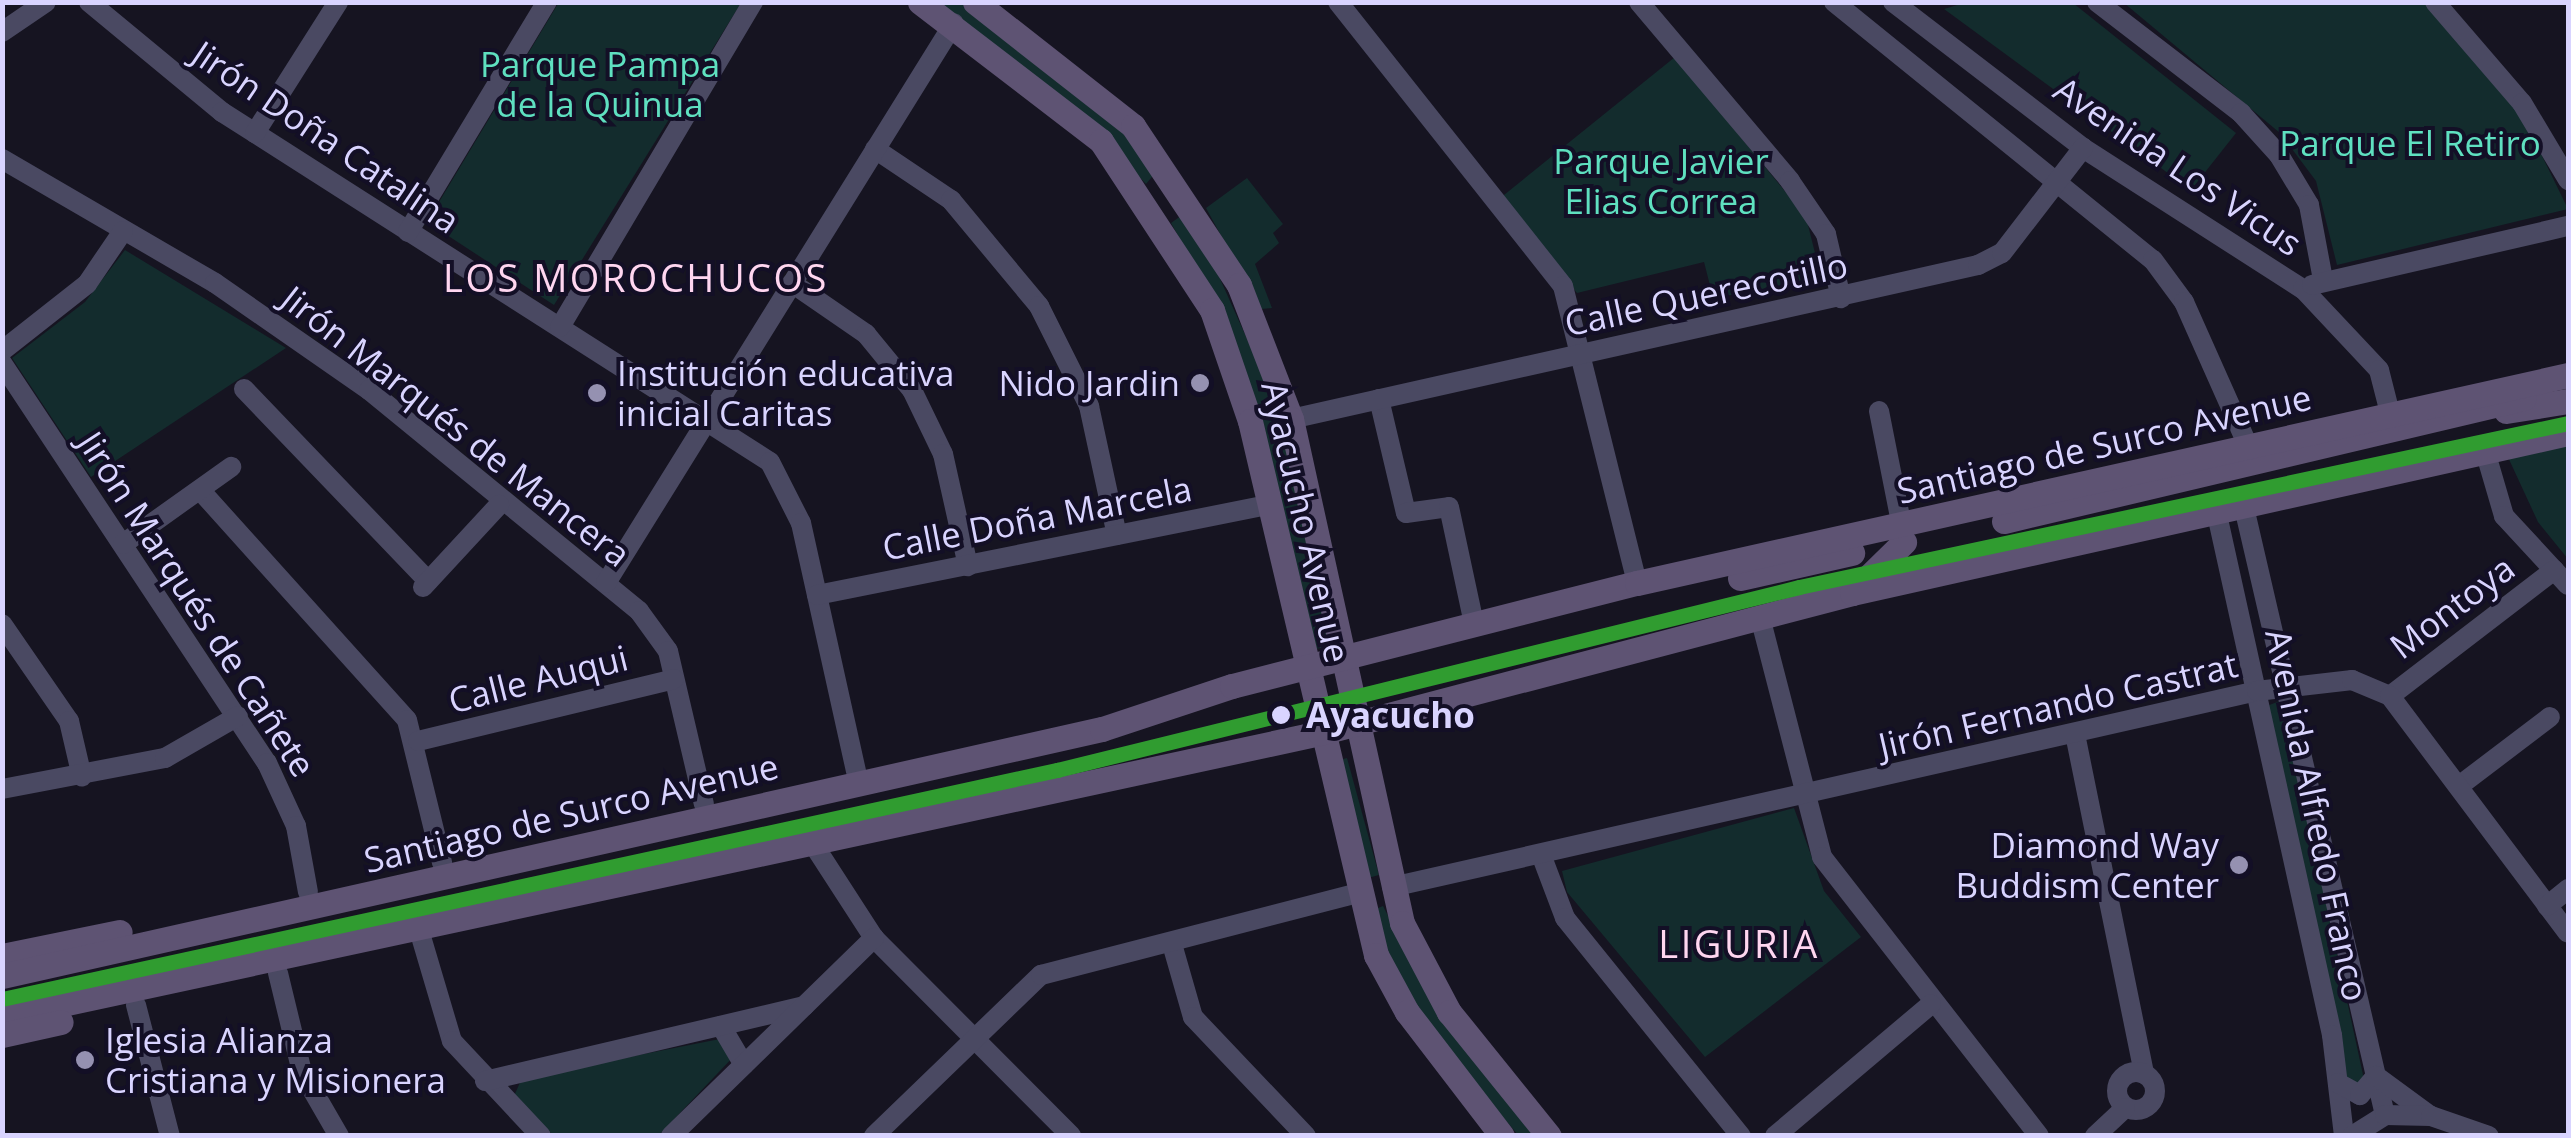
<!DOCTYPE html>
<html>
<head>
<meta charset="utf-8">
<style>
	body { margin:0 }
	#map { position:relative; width:2571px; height:1138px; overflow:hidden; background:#161421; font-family:"Open Sans",sans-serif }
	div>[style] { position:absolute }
	.green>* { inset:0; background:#132c2d }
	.minor>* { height:20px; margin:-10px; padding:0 10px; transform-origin:10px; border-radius:10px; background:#4a4962 }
	.minor>.ring { margin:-10px; padding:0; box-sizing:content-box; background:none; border:20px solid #4a4962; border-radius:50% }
	.major>* { height:25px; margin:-12.5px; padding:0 12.5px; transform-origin:12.5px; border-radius:12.5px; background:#5e5373 }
	.metro-1>* { height:15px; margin:-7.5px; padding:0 7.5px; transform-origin:7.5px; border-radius:7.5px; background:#309c30 }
	.dots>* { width:28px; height:28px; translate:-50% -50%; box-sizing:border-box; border:5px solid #130f26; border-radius:50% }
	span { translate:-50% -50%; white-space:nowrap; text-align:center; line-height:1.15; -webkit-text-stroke:8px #130f26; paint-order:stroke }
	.park-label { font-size:35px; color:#5fe0c0 }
	.street-label { font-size:35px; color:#d9d4ff }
	.poi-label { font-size:35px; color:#d9d4ff }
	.left { translate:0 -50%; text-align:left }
	.right { translate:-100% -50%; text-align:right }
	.stop-label { font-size:35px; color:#d9d4ff; font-weight:700 }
	.neighbourhood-label { font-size:38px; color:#ffd6f0; letter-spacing:2.5px }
	.frame { position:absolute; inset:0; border:5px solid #d9d4ff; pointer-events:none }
</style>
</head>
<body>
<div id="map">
	<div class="green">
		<div style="clip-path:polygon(559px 2px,741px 3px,554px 305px,427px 222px)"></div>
		<div style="clip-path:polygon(926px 3px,967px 3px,1090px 90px,1156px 172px,1146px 184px,1104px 140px)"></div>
		<div style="clip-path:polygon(1964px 3px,2073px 3px,2236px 133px,2191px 190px,1944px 9px)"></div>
		<div style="clip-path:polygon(2124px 3px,2431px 3px,2526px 123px,2568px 209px,2337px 265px,2316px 181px,2280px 133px)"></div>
		<div style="clip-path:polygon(1675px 57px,1806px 217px,1823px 285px,1713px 297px,1704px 262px,1577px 293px,1499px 199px)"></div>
		<div style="clip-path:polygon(1247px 178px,1283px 224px,1273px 233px,1279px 243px,1255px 264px,1272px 308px,1261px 309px,1206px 208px)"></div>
		<div style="clip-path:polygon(1189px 210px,1284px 421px,1330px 646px,1311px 650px,1218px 307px,1171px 223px)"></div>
		<div style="clip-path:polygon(125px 250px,286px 348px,91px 477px,12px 358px,85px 302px)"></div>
		<div style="clip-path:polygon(2568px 444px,2568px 559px,2538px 522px,2507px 455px)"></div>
		<div style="clip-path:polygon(2282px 700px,2365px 1084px,2343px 1081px,2267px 706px)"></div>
		<div style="clip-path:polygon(1347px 758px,1379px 875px,1368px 878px,1335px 761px)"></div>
		<div style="clip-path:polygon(1794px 808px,1824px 891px,1861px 937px,1705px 1057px,1567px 892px,1562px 871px)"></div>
		<div style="clip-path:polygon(1383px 906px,1427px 992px,1540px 1135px,1518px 1135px,1432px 1033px,1388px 961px,1373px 910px)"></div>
		<div style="clip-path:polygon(725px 1038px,736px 1054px,659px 1135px,553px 1135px,514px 1096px,522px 1078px)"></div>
	</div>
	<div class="minor">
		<div style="left:89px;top:2px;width:173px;rotate:39.6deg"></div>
		<div style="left:222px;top:112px;width:650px;rotate:32.57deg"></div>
		<div style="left:770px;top:462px;width:68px;rotate:63.1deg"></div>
		<div style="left:801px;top:523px;width:254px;rotate:77.5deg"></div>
		<div style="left:1338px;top:2px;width:362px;rotate:51.6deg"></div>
		<div style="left:1563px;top:286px;width:306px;rotate:76deg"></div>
		<div style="left:1639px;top:2px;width:234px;rotate:49.8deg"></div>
		<div style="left:1790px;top:181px;width:64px;rotate:55.8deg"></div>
		<div style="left:1826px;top:234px;width:66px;rotate:76.8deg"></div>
		<div style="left:1834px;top:2px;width:410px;rotate:39deg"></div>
		<div style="left:2153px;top:260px;width:52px;rotate:53.6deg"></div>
		<div style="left:2184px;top:302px;width:158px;rotate:66deg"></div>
		<div style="left:1893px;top:2px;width:240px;rotate:37.5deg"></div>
		<div style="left:2083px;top:148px;width:261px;rotate:32.7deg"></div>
		<div style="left:2303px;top:289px;width:111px;rotate:46.8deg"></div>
		<div style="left:2379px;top:370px;width:44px;rotate:75.7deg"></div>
		<div style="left:2097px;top:2px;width:182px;rotate:37.6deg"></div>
		<div style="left:2241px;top:113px;width:57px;rotate:47.9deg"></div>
		<div style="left:2279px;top:155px;width:58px;rotate:59deg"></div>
		<div style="left:2309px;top:205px;width:76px;rotate:79.4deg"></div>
		<div style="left:2435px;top:2px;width:133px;rotate:49.3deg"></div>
		<div style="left:2522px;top:103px;width:90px;rotate:59.1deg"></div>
		<div style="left:2px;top:32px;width:53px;rotate:-34.3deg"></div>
		<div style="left:255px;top:133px;width:155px;rotate:-57.6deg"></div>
		<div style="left:875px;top:149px;width:92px;rotate:33.9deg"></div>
		<div style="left:951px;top:200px;width:138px;rotate:50.3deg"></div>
		<div style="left:1039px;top:306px;width:112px;rotate:63.4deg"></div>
		<div style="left:1089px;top:406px;width:132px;rotate:77.8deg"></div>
		<div style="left:2px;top:159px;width:246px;rotate:30.2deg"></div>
		<div style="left:215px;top:283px;width:188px;rotate:34.8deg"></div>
		<div style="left:369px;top:390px;width:349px;rotate:39.3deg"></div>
		<div style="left:639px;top:611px;width:49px;rotate:54.1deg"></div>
		<div style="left:668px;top:651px;width:157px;rotate:76.8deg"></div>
		<div style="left:408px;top:232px;width:269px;rotate:-58.9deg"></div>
		<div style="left:792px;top:283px;width:90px;rotate:34.6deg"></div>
		<div style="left:866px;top:334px;width:72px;rotate:50.6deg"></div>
		<div style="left:912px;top:390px;width:71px;rotate:64.2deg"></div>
		<div style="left:943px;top:454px;width:115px;rotate:77.4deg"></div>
		<div style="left:2312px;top:285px;width:263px;rotate:-13deg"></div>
		<div style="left:560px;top:327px;width:378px;rotate:-59.3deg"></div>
		<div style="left:2px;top:351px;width:108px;rotate:-38.2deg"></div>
		<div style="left:87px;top:284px;width:64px;rotate:-55.8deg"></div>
		<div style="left:2px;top:363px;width:480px;rotate:56.5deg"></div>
		<div style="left:267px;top:763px;width:69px;rotate:65.3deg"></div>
		<div style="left:296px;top:826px;width:67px;rotate:79.7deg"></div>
		<div style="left:244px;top:389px;width:266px;rotate:46.2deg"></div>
		<div style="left:1379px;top:399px;width:117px;rotate:76.7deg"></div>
		<div style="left:1406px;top:513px;width:43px;rotate:-7.9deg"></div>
		<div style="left:1449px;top:507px;width:120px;rotate:77.9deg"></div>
		<div style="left:1879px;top:411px;width:118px;rotate:78.8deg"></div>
		<div style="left:1291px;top:419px;width:704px;rotate:-12.63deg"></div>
		<div style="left:1978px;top:265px;width:27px;rotate:-27deg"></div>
		<div style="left:2002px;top:253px;width:133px;rotate:-52.4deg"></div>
		<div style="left:2485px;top:451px;width:68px;rotate:73.7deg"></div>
		<div style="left:2504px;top:516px;width:94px;rotate:47.2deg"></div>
		<div style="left:200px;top:490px;width:309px;rotate:48deg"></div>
		<div style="left:407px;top:720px;width:147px;rotate:76.2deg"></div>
		<div style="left:2243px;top:503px;width:628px;rotate:76.94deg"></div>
		<div style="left:2216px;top:510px;width:538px;rotate:77.54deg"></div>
		<div style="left:2332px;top:1035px;width:102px;rotate:83.2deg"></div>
		<div style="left:123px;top:544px;width:133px;rotate:-35.5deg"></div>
		<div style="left:606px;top:583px;width:659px;rotate:-58.14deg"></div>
		<div style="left:423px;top:587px;width:112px;rotate:-47.2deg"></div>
		<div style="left:817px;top:595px;width:463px;rotate:-11.3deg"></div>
		<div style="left:1760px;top:617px;width:248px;rotate:75.5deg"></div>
		<div style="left:1822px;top:857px;width:353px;rotate:52.1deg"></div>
		<div style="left:2px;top:624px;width:118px;rotate:55.4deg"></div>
		<div style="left:69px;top:721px;width:57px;rotate:76.9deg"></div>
		<div style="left:2390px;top:696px;width:207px;rotate:-37.5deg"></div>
		<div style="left:2075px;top:734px;width:347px;rotate:78.5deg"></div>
		<div style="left:418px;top:741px;width:263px;rotate:-13.6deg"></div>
		<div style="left:2459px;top:786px;width:114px;rotate:-37.2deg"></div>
		<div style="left:2px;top:789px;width:166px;rotate:-10.8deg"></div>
		<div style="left:165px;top:758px;width:84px;rotate:-29.9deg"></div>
		<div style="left:817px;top:850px;width:105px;rotate:57.1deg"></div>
		<div style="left:874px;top:938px;width:279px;rotate:45.1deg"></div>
		<div style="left:1542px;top:857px;width:65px;rotate:69.3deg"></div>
		<div style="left:1565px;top:918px;width:280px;rotate:51.1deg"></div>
		<div style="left:1392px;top:887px;width:887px;rotate:-12.77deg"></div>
		<div style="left:2257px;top:691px;width:96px;rotate:-6.6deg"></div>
		<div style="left:2352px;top:680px;width:41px;rotate:22.8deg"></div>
		<div style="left:2390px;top:696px;width:296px;rotate:53.1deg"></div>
		<div style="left:2547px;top:906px;width:27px;rotate:-39deg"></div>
		<div style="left:422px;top:940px;width:105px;rotate:73.5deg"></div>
		<div style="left:452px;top:1041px;width:130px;rotate:46.9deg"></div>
		<div style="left:1172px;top:944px;width:76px;rotate:74deg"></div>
		<div style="left:1193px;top:1017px;width:164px;rotate:46.5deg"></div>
		<div style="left:278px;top:973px;width:102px;rotate:76.4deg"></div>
		<div style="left:302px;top:1072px;width:74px;rotate:60deg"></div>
		<div style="left:136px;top:1005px;width:135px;rotate:75.5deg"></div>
		<div style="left:721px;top:1026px;width:45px;rotate:59.5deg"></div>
		<div class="ring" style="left:2117px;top:1072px;width:18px;height:18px"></div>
		<div style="left:485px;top:1081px;width:328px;rotate:-13.2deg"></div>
		<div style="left:2338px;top:1083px;width:25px;rotate:29deg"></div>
		<div style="left:2360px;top:1095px;width:25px;rotate:-50deg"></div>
		<div style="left:2376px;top:1076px;width:66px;rotate:36.3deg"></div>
		<div style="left:671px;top:1136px;width:284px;rotate:-44.3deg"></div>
		<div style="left:874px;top:1136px;width:232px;rotate:-44deg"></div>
		<div style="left:1041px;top:975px;width:328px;rotate:-14.5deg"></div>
		<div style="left:1775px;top:1136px;width:204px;rotate:-40.2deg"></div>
		<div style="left:2095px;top:1136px;width:41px;rotate:-43deg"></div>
		<div style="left:2352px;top:1136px;width:39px;rotate:-32deg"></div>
		<div style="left:2385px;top:1115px;width:46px;rotate:1.2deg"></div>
		<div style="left:2431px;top:1116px;width:61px;rotate:19deg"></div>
	</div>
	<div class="major">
		<div style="left:920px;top:2px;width:228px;rotate:37.5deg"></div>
		<div style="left:1101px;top:141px;width:202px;rotate:56.7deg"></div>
		<div style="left:1212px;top:310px;width:117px;rotate:71.1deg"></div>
		<div style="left:1250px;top:421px;width:549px;rotate:76.72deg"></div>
		<div style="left:1376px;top:955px;width:65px;rotate:61.5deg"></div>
		<div style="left:1407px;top:1012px;width:156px;rotate:52.5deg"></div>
		<div style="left:975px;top:2px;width:201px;rotate:38.1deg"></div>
		<div style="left:1133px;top:126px;width:191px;rotate:56.3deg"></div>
		<div style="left:1239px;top:285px;width:144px;rotate:68.8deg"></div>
		<div style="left:1291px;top:419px;width:516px;rotate:77.58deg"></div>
		<div style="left:1402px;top:923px;width:101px;rotate:62.2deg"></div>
		<div style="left:1449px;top:1012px;width:159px;rotate:51.1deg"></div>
		<div style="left:2506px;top:411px;width:63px;rotate:-9.2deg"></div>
		<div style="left:2004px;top:521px;width:534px;rotate:-13.31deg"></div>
		<div style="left:1740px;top:578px;width:115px;rotate:-12.6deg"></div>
		<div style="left:1852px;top:593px;width:73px;rotate:-44.4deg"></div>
		<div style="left:2px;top:956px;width:120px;rotate:-11.5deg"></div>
		<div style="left:2px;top:976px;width:1127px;rotate:-12.66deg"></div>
		<div style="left:1102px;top:729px;width:137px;rotate:-18.3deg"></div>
		<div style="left:1232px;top:686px;width:418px;rotate:-14.3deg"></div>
		<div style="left:1637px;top:583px;width:954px;rotate:-12.59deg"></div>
		<div style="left:2px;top:1017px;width:1348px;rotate:-12.16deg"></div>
		<div style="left:1320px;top:733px;width:550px;rotate:-14.74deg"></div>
		<div style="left:1852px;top:593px;width:734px;rotate:-12.6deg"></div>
		<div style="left:2px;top:1035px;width:60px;rotate:-12.4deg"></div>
	</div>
	<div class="metro-1">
		<div style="left:2px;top:999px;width:1080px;rotate:-12.25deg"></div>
		<div style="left:1057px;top:770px;width:764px;rotate:-13.85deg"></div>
		<div style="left:1799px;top:587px;width:786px;rotate:-12.04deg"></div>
	</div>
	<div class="dots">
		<div style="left:1200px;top:383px;background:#9591b1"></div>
		<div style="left:597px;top:393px;background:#9591b1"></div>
		<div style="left:1281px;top:715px;background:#d9d4ff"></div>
		<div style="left:2239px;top:865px;background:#9591b1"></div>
		<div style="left:85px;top:1060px;background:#9591b1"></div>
	</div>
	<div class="park-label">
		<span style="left:600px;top:84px">Parque Pampa<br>de la Quinua</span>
		<span style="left:2410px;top:143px">Parque El Retiro</span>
		<span style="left:1661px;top:181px">Parque Javier<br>Elias Correa</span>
	</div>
	<div class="street-label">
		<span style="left:326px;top:137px;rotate:34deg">Jirón Doña Catalina</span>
		<span style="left:2178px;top:166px;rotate:34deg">Avenida Los Vicus</span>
		<span style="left:1706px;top:294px;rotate:-12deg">Calle Querecotillo</span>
		<span style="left:456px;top:426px;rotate:38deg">Jirón Marqués de Mancera</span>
		<span style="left:2104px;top:444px;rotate:-13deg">Santiago de Surco Avenue</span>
		<span style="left:1037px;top:518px;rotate:-11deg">Calle Doña Marcela</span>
		<span style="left:1306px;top:522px;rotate:77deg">Ayacucho Avenue</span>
		<span style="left:197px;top:604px;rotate:57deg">Jirón Marqués de Cañete</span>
		<span style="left:2452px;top:607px;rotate:-37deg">Montoya</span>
		<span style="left:538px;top:679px;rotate:-14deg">Calle Auqui</span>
		<span style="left:2058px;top:705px;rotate:-13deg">Jirón Fernando Castrat</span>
		<span style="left:571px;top:813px;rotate:-13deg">Santiago de Surco Avenue</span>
		<span style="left:2317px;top:815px;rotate:78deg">Avenida Alfredo Franco</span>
	</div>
	<div class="poi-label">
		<span class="left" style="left:617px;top:393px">Institución educativa<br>inicial Caritas</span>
		<span class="right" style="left:1180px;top:383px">Nido Jardin</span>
		<span class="right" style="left:2219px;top:865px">Diamond Way<br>Buddism Center</span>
		<span class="left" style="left:105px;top:1060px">Iglesia Alianza<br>Cristiana y Misionera</span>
	</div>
	<div class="stop-label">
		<span class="left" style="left:1306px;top:715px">Ayacucho</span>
	</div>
	<div class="neighbourhood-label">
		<span style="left:636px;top:278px">LOS MOROCHUCOS</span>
		<span style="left:1739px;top:944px">LIGURIA</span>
	</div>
	<div class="frame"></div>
</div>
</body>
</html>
